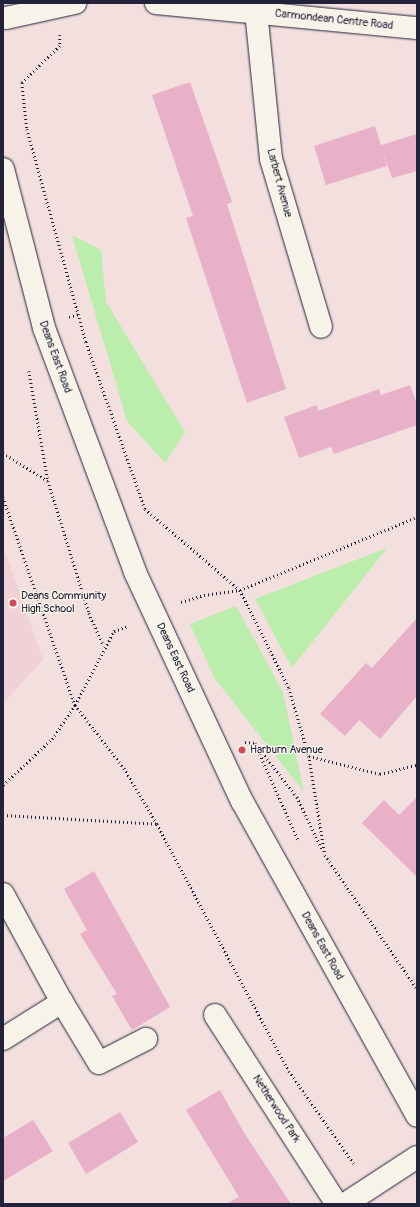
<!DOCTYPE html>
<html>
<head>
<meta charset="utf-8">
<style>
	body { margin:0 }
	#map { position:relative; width:420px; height:1207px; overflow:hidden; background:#f2dfde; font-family:Pangolin,sans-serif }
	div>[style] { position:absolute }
	.built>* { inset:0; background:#efd1d7 }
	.green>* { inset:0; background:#bbedad }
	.building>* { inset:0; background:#e8b1c8 }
	.path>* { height:2.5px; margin-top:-1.25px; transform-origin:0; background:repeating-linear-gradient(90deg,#22223b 0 1px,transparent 0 4px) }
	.roads { filter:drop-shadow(0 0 1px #22223b) drop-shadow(0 0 1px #22223b) }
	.minor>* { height:22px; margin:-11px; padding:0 11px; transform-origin:11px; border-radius:11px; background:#f7f3e8 }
	.dots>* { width:11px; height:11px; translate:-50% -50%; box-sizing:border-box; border:2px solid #f7f3e8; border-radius:50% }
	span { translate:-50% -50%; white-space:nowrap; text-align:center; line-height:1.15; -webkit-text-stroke:3px #f7f3e8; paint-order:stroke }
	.street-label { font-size:11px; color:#22223b }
	.poi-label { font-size:11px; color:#22223b }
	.left { translate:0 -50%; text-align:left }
	.frame { position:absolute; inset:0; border:4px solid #22223b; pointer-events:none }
</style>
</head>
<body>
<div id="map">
	<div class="built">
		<div style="clip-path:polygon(3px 545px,43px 660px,3px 703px)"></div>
	</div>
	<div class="green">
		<div style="clip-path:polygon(72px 235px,101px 250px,106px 302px,185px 432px,165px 463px,127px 421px)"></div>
		<div style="clip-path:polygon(387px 548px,292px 668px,255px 599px)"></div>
		<div style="clip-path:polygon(236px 606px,283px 692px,304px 792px,215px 679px,190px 624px)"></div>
	</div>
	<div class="building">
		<div style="clip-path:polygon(190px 82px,232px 202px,227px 204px,286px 389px,247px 403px,186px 218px,193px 216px,152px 95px)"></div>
		<div style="clip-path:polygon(375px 126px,381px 145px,417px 134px,417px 171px,392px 178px,383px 152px,387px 166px,326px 185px,314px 146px)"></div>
		<div style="clip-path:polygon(410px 385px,417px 404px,417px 425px,334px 454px,331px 447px,299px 458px,284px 417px,317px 405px,318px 411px,379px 389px,381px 395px)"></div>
		<div style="clip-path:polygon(417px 618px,417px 696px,380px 739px,359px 720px,345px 736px,320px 714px,366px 663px,372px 668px)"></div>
		<div style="clip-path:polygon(417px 797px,417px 877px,362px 823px,384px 800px,399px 815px)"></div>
		<div style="clip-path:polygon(94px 871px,170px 1007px,132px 1030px,112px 996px,117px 994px,80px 934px,87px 930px,64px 889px)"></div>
		<div style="clip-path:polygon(220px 1090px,243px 1131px,291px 1204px,226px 1204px,239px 1197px,186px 1110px)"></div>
		<div style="clip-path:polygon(120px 1112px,138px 1142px,86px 1174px,68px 1143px)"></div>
		<div style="clip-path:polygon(33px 1120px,53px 1151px,3px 1181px,3px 1138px)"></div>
	</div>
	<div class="path">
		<div style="left:60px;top:35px;width:11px;rotate:90deg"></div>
		<div style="left:60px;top:46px;width:53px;rotate:135.8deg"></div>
		<div style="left:22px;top:83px;width:46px;rotate:83.8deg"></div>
		<div style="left:27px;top:129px;width:221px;rotate:74.5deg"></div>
		<div style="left:86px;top:342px;width:177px;rotate:70.5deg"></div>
		<div style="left:145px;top:509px;width:125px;rotate:40.5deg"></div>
		<div style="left:240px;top:590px;width:110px;rotate:63.4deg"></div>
		<div style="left:289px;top:688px;width:71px;rotate:73.6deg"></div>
		<div style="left:309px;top:756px;width:100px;rotate:80.8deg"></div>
		<div style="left:325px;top:855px;width:163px;rotate:55.5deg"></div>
		<div style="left:69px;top:317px;width:9px;rotate:-18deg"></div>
		<div style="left:29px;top:371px;width:112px;rotate:80.2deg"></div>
		<div style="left:3px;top:453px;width:53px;rotate:31.9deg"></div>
		<div style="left:48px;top:481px;width:138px;rotate:72.7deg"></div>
		<div style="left:89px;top:613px;width:36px;rotate:66deg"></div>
		<div style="left:3px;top:497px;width:220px;rotate:70.9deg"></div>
		<div style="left:75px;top:705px;width:80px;rotate:52.1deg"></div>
		<div style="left:124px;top:768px;width:65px;rotate:59.5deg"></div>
		<div style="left:181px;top:602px;width:24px;rotate:-17deg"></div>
		<div style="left:204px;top:595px;width:36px;rotate:-8deg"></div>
		<div style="left:240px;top:590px;width:191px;rotate:-22.4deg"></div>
		<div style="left:245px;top:742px;width:10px;rotate:6deg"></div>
		<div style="left:255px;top:743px;width:68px;rotate:52.1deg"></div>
		<div style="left:297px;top:797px;width:60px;rotate:64.3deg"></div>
		<div style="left:255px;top:743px;width:108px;rotate:66deg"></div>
		<div style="left:309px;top:756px;width:73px;rotate:14.2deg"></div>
		<div style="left:380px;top:774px;width:38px;rotate:-14deg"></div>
		<div style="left:3px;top:785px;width:67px;rotate:-43.2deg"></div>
		<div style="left:52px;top:739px;width:41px;rotate:-55.9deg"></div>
		<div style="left:75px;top:705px;width:84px;rotate:-62.2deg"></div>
		<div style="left:114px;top:631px;width:15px;rotate:-20deg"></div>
		<div style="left:3px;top:815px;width:154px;rotate:3.3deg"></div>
		<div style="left:157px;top:824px;width:280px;rotate:61.9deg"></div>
		<div style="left:289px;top:1071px;width:113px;rotate:55deg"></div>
	</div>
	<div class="roads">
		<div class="minor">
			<div style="left:156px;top:3px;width:262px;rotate:5.5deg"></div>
			<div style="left:256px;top:11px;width:149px;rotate:84.2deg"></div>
			<div style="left:271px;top:159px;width:175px;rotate:73.4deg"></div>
			<div style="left:6px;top:18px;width:71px;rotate:-12.3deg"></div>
			<div style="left:3px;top:169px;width:164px;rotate:75.5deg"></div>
			<div style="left:44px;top:328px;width:260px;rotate:69.5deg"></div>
			<div style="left:135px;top:572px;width:253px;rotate:65deg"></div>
			<div style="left:242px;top:801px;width:360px;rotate:60.9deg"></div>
			<div style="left:3px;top:894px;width:123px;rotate:61.4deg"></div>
			<div style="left:62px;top:1002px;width:71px;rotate:58.8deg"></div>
			<div style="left:99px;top:1063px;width:53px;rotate:-27.1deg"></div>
			<div style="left:215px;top:1015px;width:225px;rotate:57.2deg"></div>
			<div style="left:3px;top:1039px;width:70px;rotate:-32.1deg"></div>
			<div style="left:345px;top:1204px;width:86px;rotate:-33.1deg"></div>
		</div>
	</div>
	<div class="dots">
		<div style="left:13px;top:603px;background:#d1495b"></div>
		<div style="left:242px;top:750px;background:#d1495b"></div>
	</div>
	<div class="street-label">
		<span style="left:334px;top:20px;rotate:6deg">Carmondean Centre Road</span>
		<span style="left:279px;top:183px;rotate:75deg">Larbert Avenue</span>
		<span style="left:55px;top:357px;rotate:70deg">Deans East Road</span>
		<span style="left:175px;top:658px;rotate:65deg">Deans East Road</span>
		<span style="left:322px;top:946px;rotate:61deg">Deans East Road</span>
		<span style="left:276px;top:1109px;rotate:57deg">Netherwood Park</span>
	</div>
	<div class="poi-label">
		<span class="left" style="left:21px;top:603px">Deans Community<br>High School</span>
		<span class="left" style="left:250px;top:750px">Harburn Avenue</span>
	</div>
	<div class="frame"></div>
</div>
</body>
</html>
